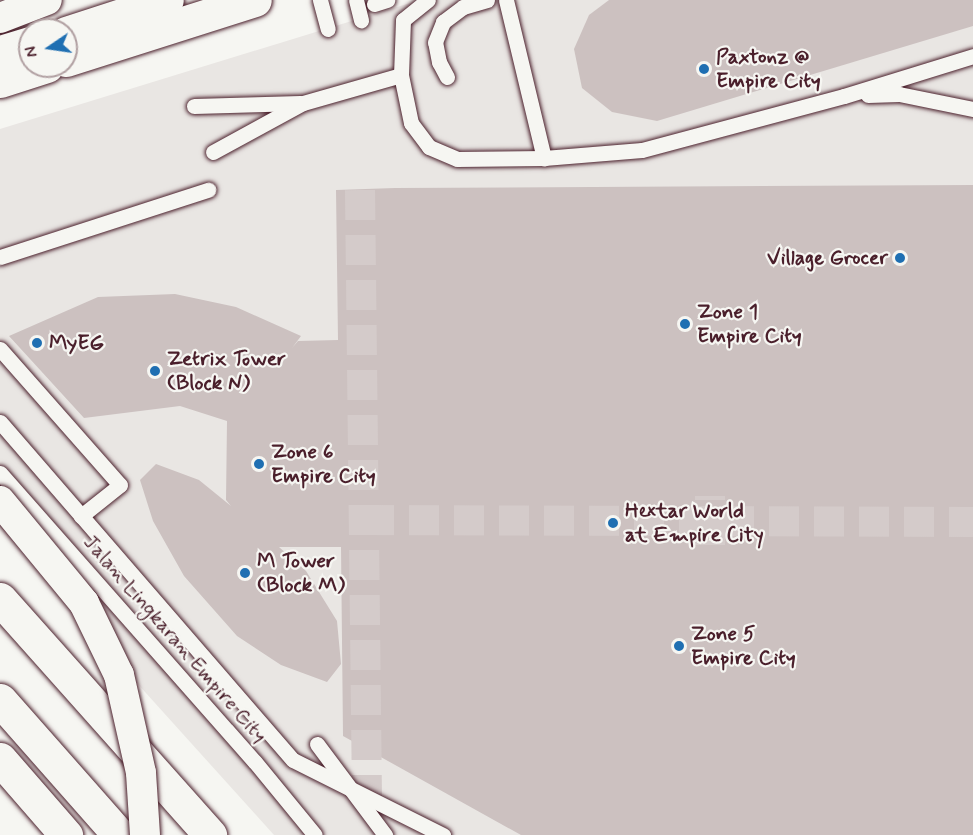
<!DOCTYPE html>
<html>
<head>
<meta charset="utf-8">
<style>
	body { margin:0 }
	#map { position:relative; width:973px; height:835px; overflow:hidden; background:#f6f6f2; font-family:Mynerve,sans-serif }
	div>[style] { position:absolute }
	.built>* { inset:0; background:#e9e6e3 }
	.building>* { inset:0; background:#ccc1c0 }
	.street-tunnel>* { height:30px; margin-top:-15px; transform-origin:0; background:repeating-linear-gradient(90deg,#d4cbca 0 30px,transparent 0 45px) }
	.roads { filter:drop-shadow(0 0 2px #4a1f2b) drop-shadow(0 0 2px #4a1f2b) }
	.lane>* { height:15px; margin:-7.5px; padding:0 7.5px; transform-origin:7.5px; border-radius:7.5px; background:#f6f6f2 }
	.street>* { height:30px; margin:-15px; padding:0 15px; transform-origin:15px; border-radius:15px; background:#f6f6f2 }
	.highway>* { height:33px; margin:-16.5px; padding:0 16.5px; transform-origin:16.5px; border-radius:16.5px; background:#f6f6f2 }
	.bridges { filter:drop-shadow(0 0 2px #4a1f2b) drop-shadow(0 0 2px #4a1f2b) }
	.street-bridge>* { height:30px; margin:-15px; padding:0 15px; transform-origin:15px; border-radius:15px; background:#f6f6f2 }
	.dots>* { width:16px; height:16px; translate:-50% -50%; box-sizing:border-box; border:3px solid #f6f6f2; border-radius:50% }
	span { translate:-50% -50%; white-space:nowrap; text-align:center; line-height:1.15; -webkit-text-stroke:4.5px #f6f6f2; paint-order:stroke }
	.poi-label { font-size:21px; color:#4a1f2b; font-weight:700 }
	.left { translate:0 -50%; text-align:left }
	.right { translate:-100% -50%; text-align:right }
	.street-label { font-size:21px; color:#4a1f2b }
	.north { position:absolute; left:18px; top:18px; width:60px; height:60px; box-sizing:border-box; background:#f6f6f2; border:2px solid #b1a0a2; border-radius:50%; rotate:257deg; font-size:16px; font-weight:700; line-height:24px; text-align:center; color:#4a1f2b }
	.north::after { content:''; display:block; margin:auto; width:21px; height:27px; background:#1f6fb2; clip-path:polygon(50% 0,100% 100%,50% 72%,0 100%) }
</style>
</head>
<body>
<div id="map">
	<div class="built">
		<div style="clip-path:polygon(420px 0,973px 0,973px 835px,274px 835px,81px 621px,0 526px,0 129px)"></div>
	</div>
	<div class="building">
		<div style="clip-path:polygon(609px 0,973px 0,973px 26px,657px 121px,612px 112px,582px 88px,574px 49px,589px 15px)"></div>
		<div style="clip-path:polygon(973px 185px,973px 835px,521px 835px,343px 736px,341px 547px,279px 547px,306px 571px,337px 621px,341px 664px,327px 682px,281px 665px,237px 636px,184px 576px,153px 521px,140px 480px,156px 464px,199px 480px,231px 506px,226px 500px,227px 421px,180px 406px,84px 418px,9px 336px,98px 297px,175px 294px,236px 307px,301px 336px,292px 348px,298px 341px,338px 340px,336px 190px,395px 188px)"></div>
	</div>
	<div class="street-tunnel">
		<div style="left:360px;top:190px;width:607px;rotate:89.34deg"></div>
		<div style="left:364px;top:520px;width:609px;rotate:0.19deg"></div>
		<div style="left:710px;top:545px;width:49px;rotate:-90deg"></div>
	</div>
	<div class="roads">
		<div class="lane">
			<div style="left:320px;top:0;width:30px;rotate:75deg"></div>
			<div style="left:356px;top:0;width:21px;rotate:76deg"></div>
			<div style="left:506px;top:0;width:163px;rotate:76.5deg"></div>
			<div style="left:374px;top:4px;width:14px;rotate:-17deg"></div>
			<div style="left:401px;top:75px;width:49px;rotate:78.2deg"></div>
			<div style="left:411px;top:123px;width:30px;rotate:53deg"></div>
			<div style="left:429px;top:147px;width:30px;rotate:23deg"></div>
			<div style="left:457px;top:159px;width:87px;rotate:-0.7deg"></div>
			<div style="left:544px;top:158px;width:98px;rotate:-4.7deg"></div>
			<div style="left:642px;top:150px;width:209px;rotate:-15deg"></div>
			<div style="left:844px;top:96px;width:135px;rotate:-17.2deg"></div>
			<div style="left:447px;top:77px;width:17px;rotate:-118deg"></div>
			<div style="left:439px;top:62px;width:20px;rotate:-101deg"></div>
			<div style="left:435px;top:42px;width:22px;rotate:-68deg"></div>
			<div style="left:443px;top:22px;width:25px;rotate:-37deg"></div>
			<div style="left:463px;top:7px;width:25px;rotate:-16deg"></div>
			<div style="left:868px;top:95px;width:31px;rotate:-2deg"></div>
			<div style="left:899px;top:94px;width:76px;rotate:11.5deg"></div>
			<div style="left:194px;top:106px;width:106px;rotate:-1.6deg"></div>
			<div style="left:213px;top:152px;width:102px;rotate:-28.6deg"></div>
			<div style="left:303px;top:103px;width:102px;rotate:-15.9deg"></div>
			<div style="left:401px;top:75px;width:55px;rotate:-87.9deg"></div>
			<div style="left:403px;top:20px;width:32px;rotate:-39deg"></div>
			<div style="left:0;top:257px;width:219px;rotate:-17.9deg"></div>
			<div style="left:0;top:349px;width:181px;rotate:48.6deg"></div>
			<div style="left:120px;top:485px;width:50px;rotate:141.5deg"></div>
			<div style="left:0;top:422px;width:447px;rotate:49.1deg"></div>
			<div style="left:293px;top:760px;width:168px;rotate:26.6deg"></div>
			<div style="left:0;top:473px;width:385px;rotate:48.6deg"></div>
			<div style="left:255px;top:762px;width:94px;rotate:50.6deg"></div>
			<div style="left:317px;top:744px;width:114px;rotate:53.2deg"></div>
		</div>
		<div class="street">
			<div style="left:0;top:18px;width:50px;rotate:-21deg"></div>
		</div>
		<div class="highway">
			<div style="left:66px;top:33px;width:106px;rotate:-18.1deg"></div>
			<div style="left:0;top:52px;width:31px;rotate:-17deg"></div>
			<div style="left:66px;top:60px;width:198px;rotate:-17.6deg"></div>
			<div style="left:0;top:81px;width:49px;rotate:-17.7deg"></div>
			<div style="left:0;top:599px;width:316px;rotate:48.3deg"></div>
			<div style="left:0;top:700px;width:180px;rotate:48.6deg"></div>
			<div style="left:0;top:759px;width:101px;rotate:49deg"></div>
		</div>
	</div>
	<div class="bridges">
		<div class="street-bridge">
			<div style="left:0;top:501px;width:132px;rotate:50.5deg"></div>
			<div style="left:84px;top:603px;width:80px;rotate:64.1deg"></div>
			<div style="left:119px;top:675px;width:100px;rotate:77.3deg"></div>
			<div style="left:141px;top:773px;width:62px;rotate:86.3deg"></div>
		</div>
	</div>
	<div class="dots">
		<div style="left:704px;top:69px;background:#1f6fb2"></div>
		<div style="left:900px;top:258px;background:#1f6fb2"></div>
		<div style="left:685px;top:324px;background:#1f6fb2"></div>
		<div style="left:37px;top:343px;background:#1f6fb2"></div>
		<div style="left:155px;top:371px;background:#1f6fb2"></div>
		<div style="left:259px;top:464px;background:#1f6fb2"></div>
		<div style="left:613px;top:523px;background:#1f6fb2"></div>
		<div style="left:245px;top:573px;background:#1f6fb2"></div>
		<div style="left:679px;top:646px;background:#1f6fb2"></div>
	</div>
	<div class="poi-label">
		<span class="left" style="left:716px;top:69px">Paxtonz @<br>Empire City</span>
		<span class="right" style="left:888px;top:258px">Village Grocer</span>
		<span class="left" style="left:697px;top:324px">Zone 1<br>Empire City</span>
		<span class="left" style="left:49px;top:343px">MyEG</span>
		<span class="left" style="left:167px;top:371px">Zetrix Tower<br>(Block N)</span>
		<span class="left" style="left:271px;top:464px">Zone 6<br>Empire City</span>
		<span class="left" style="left:625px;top:523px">Hextar World<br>at Empire City</span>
		<span class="left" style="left:257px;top:573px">M Tower<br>(Block M)</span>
		<span class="left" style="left:691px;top:646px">Zone 5<br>Empire City</span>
	</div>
	<div class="street-label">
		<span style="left:175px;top:639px;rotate:49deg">Jalan Lingkaran Empire City</span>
	</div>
	<div class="north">N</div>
</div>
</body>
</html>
